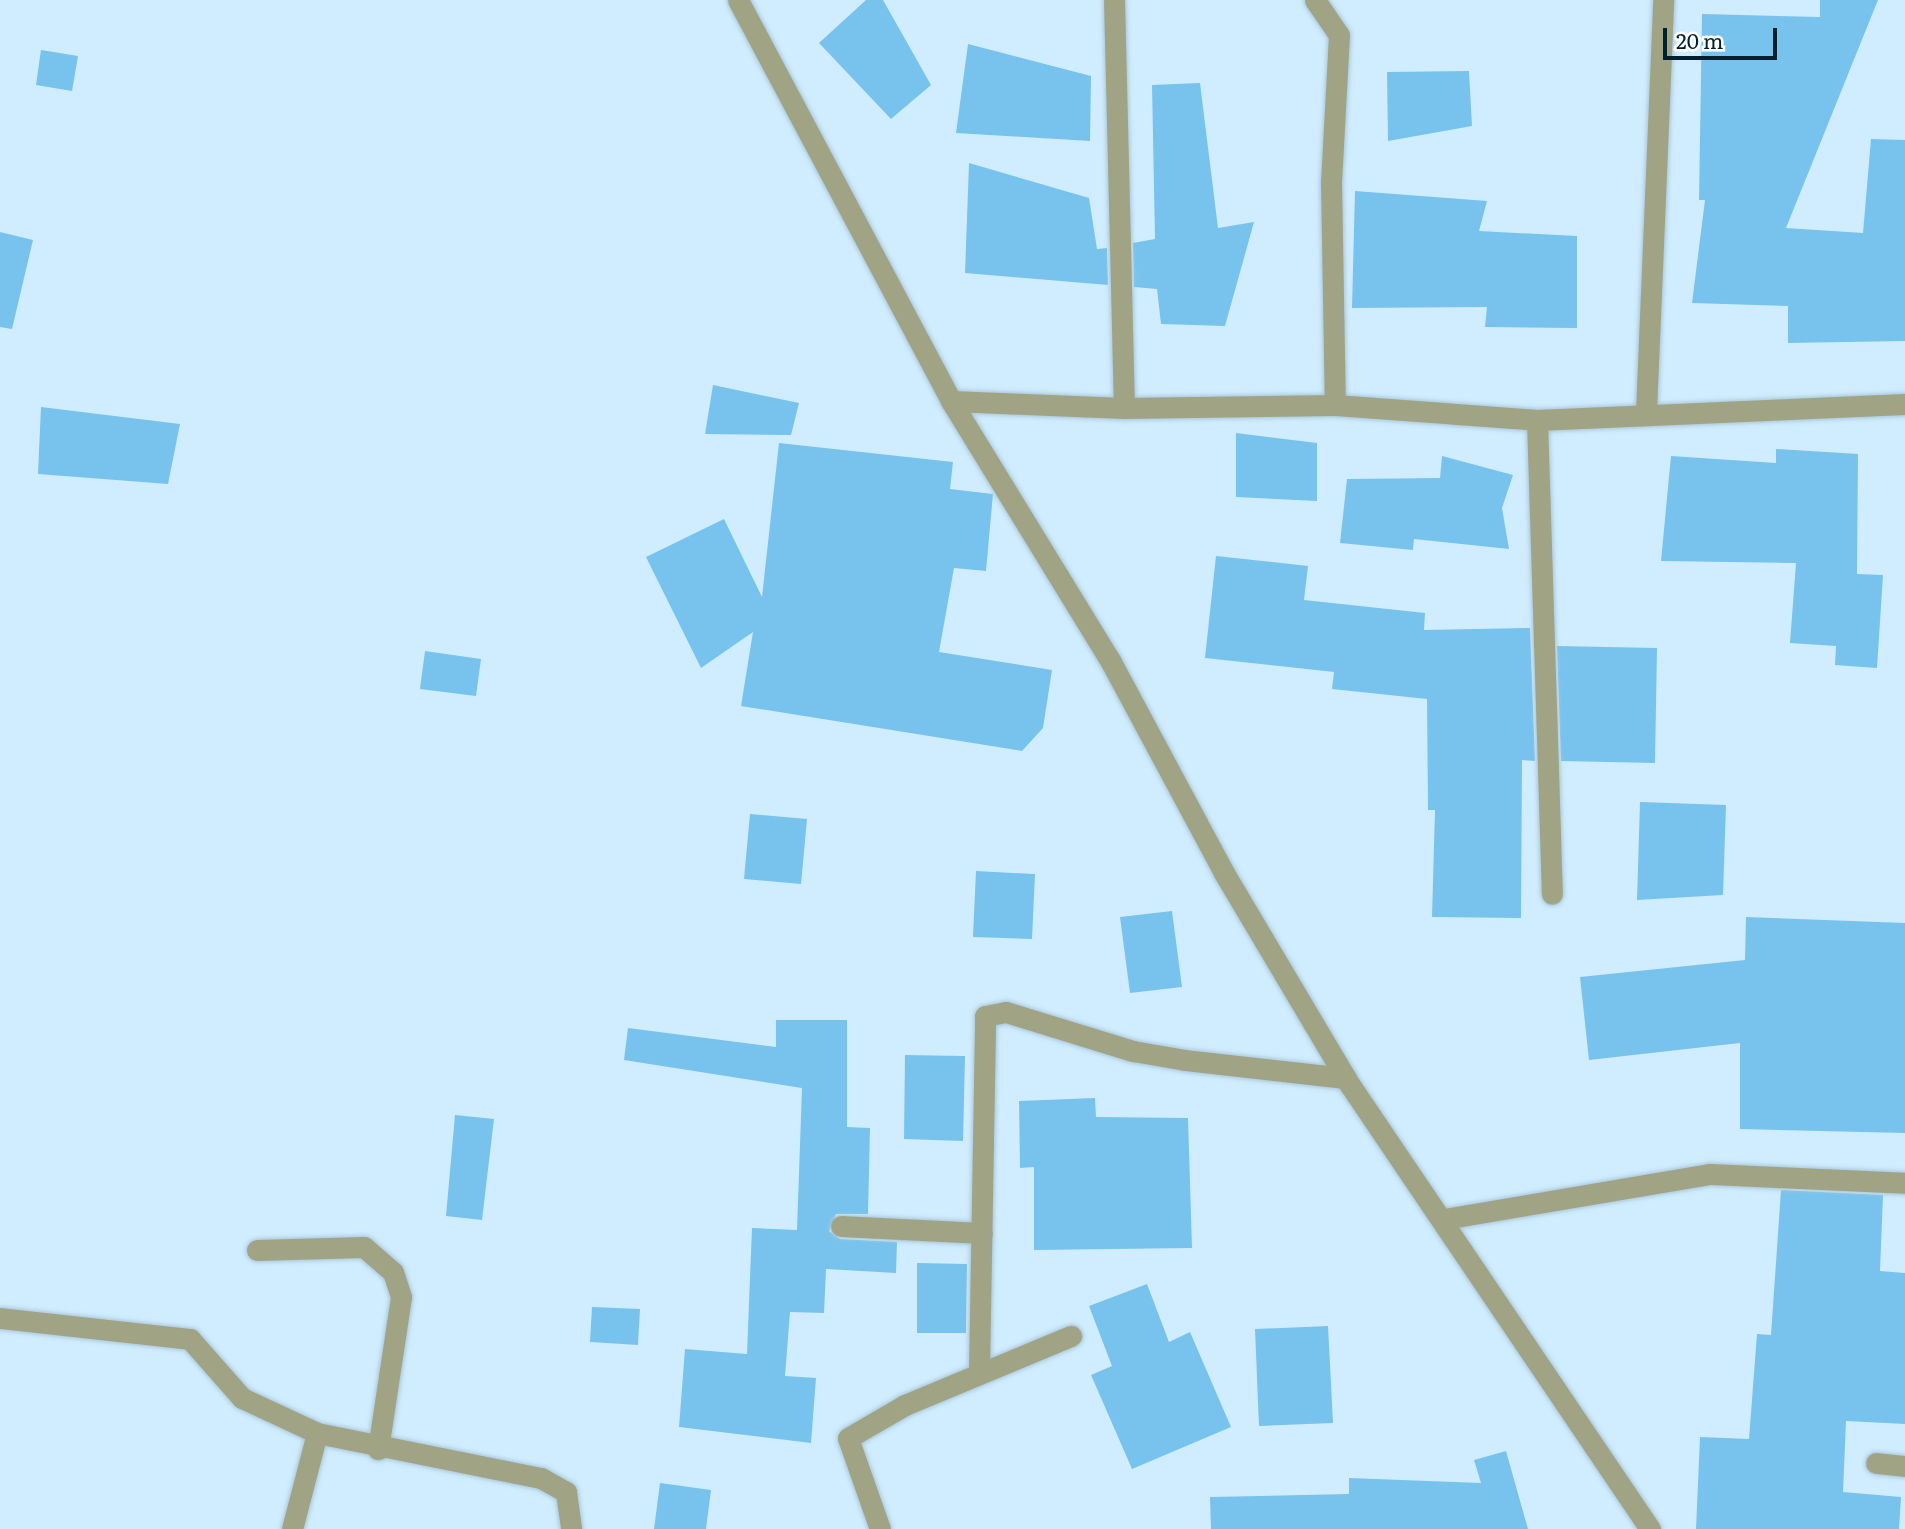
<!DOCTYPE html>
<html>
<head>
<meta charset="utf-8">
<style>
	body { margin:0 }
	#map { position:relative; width:1905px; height:1529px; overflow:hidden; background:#d0edff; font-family:Literata,serif }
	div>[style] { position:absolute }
	.building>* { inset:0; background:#77c3ee }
	.roads { filter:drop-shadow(0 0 2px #abc8da) drop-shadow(0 0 2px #abc8da) }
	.minor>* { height:21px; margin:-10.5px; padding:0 10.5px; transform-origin:10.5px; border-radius:10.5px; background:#a0a485 }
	span { translate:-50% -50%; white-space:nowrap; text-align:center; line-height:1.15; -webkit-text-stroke:6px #fff; paint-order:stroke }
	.scale { position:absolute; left:1663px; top:28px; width:114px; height:32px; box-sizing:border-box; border:4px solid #001f2f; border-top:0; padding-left:9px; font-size:21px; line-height:24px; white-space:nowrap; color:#001f2f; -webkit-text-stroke:5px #fff; paint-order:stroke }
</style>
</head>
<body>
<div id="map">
	<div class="building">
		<div style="clip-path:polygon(866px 0,883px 0,931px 85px,891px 119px,819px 43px)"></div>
		<div style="clip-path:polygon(1820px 0,1878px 0,1786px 228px,1863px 233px,1871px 139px,1905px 140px,1905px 341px,1788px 343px,1788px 306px,1692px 303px,1705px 200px,1699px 200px,1702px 14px,1820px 17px)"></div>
		<div style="clip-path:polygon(968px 44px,1091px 76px,1090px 141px,956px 133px)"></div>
		<div style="clip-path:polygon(41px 50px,78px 56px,72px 91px,36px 85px)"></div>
		<div style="clip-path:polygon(1469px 71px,1472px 126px,1388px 141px,1387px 72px)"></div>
		<div style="clip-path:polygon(1200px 83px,1218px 228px,1254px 222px,1225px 326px,1161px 324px,1157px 289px,1134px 287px,1133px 243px,1155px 239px,1152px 85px)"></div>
		<div style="clip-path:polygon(969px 163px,1089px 198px,1097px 249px,1107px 248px,1108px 285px,965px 273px)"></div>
		<div style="clip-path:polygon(1355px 191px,1487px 201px,1479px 231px,1577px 236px,1577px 328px,1485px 327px,1487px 307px,1352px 308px)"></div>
		<div style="clip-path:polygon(0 232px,33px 240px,12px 329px,0 327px)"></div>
		<div style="clip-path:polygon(713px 385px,799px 403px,791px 435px,705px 434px)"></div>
		<div style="clip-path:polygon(41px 407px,180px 424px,168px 484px,38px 474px)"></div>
		<div style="clip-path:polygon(1236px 433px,1317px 443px,1317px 501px,1236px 497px)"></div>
		<div style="clip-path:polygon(779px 443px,953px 462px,950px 489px,993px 494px,986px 571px,954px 568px,939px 652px,1052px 670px,1043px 728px,1022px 751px,741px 706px,753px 632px,701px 668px,646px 557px,724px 519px,762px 597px)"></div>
		<div style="clip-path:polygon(1776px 449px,1858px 454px,1857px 574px,1883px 575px,1877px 668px,1835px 665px,1836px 646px,1790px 643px,1796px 563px,1661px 561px,1671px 456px,1776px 463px)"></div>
		<div style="clip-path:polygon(1442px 456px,1513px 475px,1502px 508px,1509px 549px,1414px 539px,1413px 550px,1340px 543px,1347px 479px,1440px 478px)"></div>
		<div style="clip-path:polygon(1216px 556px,1308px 566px,1304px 600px,1425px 613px,1424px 630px,1530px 628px,1535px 761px,1522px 760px,1521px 918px,1432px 917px,1435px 810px,1428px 810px,1427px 699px,1332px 689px,1334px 672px,1205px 658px)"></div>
		<div style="clip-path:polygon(1557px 646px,1657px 648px,1655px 763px,1561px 761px)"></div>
		<div style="clip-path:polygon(425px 651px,481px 659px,476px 696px,420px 689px)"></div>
		<div style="clip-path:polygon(1640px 802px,1726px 805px,1723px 895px,1637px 900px)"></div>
		<div style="clip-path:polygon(750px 814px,807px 819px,801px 884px,744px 879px)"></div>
		<div style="clip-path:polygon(976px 871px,1035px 874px,1032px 939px,973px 937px)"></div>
		<div style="clip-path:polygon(1172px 911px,1182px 987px,1130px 993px,1120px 917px)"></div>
		<div style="clip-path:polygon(1746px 917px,1905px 923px,1905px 1133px,1740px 1129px,1740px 1043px,1589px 1060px,1580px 977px,1745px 960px)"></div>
		<div style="clip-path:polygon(776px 1020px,847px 1020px,847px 1127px,870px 1128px,868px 1214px,836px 1214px,829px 1231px,840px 1239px,897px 1242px,896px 1273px,826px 1269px,824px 1313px,790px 1312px,785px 1376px,816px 1378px,811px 1443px,679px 1427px,685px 1349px,747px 1354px,752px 1228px,797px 1230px,802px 1088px,624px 1060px,628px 1028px,776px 1047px)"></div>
		<div style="clip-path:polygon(905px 1055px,965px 1056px,963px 1141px,904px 1139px)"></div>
		<div style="clip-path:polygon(1095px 1098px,1096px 1117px,1188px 1118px,1192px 1248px,1034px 1250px,1034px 1167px,1020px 1168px,1019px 1101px)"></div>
		<div style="clip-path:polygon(455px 1115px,494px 1119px,482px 1220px,446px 1216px)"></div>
		<div style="clip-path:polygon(1781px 1190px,1883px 1195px,1880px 1271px,1905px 1273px,1905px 1424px,1846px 1421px,1843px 1492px,1901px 1497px,1899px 1529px,1696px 1529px,1700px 1437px,1749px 1439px,1757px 1334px,1771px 1335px)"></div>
		<div style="clip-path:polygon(917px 1263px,967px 1264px,966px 1333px,917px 1333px)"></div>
		<div style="clip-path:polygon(1147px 1284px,1169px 1342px,1190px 1332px,1231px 1427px,1132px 1469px,1091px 1375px,1112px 1366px,1089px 1306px)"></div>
		<div style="clip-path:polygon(592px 1307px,640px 1309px,638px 1345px,590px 1342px)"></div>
		<div style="clip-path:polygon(1328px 1326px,1333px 1423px,1259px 1426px,1255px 1329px)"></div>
		<div style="clip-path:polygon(1506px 1451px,1528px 1529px,1211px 1529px,1210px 1497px,1349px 1494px,1349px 1478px,1481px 1483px,1474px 1460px)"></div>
		<div style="clip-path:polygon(660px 1483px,711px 1490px,706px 1529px,654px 1529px)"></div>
	</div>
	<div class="roads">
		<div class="minor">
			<div style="left:738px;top:0;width:454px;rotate:62deg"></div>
			<div style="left:951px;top:401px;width:306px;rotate:58.5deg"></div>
			<div style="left:1111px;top:662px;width:239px;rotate:61.8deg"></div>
			<div style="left:1224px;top:873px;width:247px;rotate:59.3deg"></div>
			<div style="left:1350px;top:1085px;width:536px;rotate:55.95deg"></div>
			<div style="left:1114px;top:0;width:408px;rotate:88.6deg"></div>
			<div style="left:1315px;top:0;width:42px;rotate:55.6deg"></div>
			<div style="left:1339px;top:35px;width:147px;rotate:93.1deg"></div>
			<div style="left:1331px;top:182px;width:223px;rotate:89deg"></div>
			<div style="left:951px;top:401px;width:173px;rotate:2.3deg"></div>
			<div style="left:1124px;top:408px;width:211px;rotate:-0.8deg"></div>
			<div style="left:1335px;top:405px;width:203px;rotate:4.2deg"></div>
			<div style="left:1537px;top:420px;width:368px;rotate:-2.5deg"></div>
			<div style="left:1646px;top:412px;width:412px;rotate:-87.6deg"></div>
			<div style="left:1537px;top:420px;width:474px;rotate:88.2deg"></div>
			<div style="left:1444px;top:1219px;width:270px;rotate:-9.6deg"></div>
			<div style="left:1710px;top:1174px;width:195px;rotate:2.6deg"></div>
			<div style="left:841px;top:1226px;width:141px;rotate:2.8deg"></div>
			<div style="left:257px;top:1250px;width:107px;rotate:-1.6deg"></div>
			<div style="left:364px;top:1247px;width:38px;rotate:41deg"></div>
			<div style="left:393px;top:1272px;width:26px;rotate:72deg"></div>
			<div style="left:401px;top:1297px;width:154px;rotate:98.6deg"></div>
			<div style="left:0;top:1318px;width:191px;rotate:6.3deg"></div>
			<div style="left:190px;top:1339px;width:79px;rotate:48.6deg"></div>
			<div style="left:242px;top:1398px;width:83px;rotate:25deg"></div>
			<div style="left:317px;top:1433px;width:228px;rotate:11.4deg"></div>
			<div style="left:541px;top:1478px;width:29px;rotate:29deg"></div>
			<div style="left:566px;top:1492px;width:37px;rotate:82deg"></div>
			<div style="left:979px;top:1371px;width:355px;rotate:-89deg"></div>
			<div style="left:985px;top:1016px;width:21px;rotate:-11deg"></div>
			<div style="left:1006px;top:1012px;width:133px;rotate:17.1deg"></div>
			<div style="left:1133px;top:1051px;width:53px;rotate:9.8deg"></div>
			<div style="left:1185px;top:1060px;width:162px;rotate:6.4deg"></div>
			<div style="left:1876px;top:1463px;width:29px;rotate:6deg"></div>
			<div style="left:292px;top:1529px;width:99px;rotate:-75.4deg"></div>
			<div style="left:880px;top:1529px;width:96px;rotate:-109.4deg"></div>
			<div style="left:848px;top:1438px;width:66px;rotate:-30.1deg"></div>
			<div style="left:905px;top:1405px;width:180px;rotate:-22.6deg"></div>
		</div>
	</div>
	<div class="scale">20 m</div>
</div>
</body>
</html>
